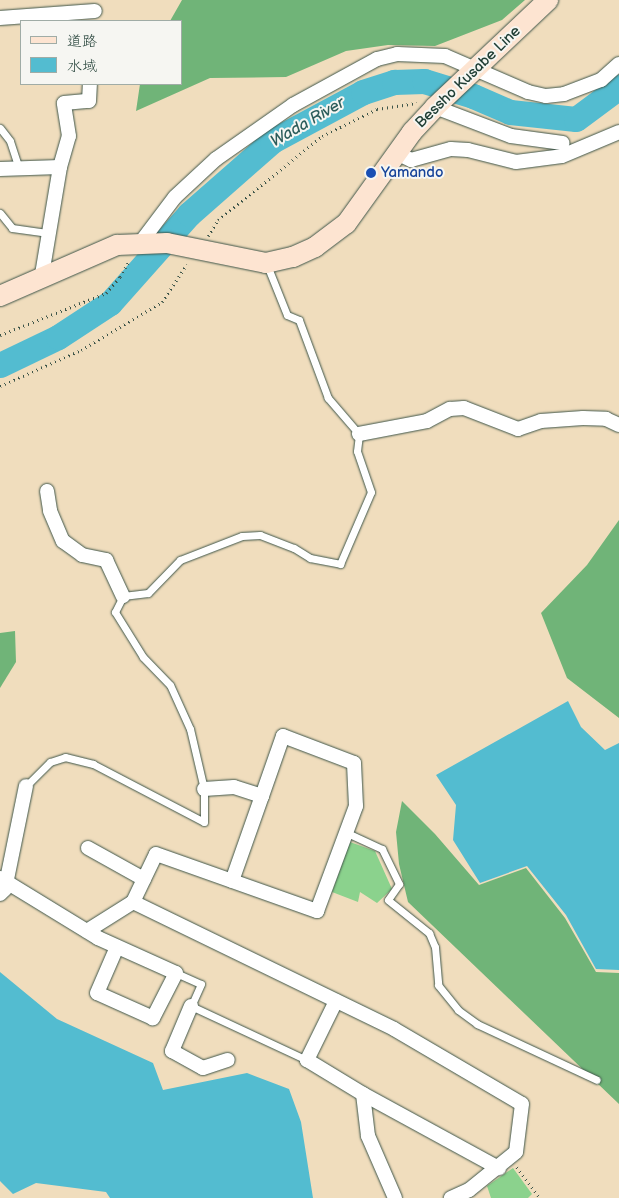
<!DOCTYPE html>
<html>
<head>
<meta charset="utf-8">
<style>
	body { margin:0 }
	#map { position:relative; width:619px; height:1198px; overflow:hidden; background:#f0ddbd; font-family:"Balsamiq Sans","Klee One",sans-serif }
	div>[style] { position:absolute }
	.green>* { inset:0; background:#8bd28d }
	.forest>* { inset:0; background:#70b478 }
	.water>* { inset:0; background:#53bcd0 }
	.river>* { height:25px; margin:-12.5px; padding:0 12.5px; transform-origin:12.5px; border-radius:12.5px; background:#53bcd0 }
	.path>* { height:2.5px; margin-top:-1.25px; transform-origin:0; background:repeating-linear-gradient(90deg,#3e5549 0 1px,transparent 0 5px) }
	.roads { filter:drop-shadow(0 0 1px #3e5549) drop-shadow(0 0 1px #3e5549) }
	.service>* { height:7px; margin:-3.5px; padding:0 3.5px; transform-origin:3.5px; border-radius:3.5px; background:#fff }
	.minor>* { height:14px; margin:-7px; padding:0 7px; transform-origin:7px; border-radius:7px; background:#fff }
	.secondary>* { height:20px; margin:-10px; padding:0 10px; transform-origin:10px; border-radius:10px; background:#fde4d1 }
	.dots>* { width:14px; height:14px; translate:-50% -50%; box-sizing:border-box; border:2px solid #f6f6f2; border-radius:50% }
	span { translate:-50% -50%; white-space:nowrap; text-align:center; line-height:1.15; -webkit-text-stroke:4px #f6f6f2; paint-order:stroke }
	.street-label { font-size:15px; color:#1f3d34 }
	.transit-label { font-size:15px; color:#164399 }
	.left { translate:0 -50%; text-align:left }
	.water-label { font-size:16px; color:#2c5d5b; font-style:italic }
	.legend { position:absolute; left:20px; top:20px; width:162px; height:65px; box-sizing:border-box; background:#f6f6f2; border:1px solid #a0aca6; margin:0; padding:6px 9px; list-style:none; font-size:15px; color:#1f3d34 }
	.legend li { display:flex; align-items:center; gap:10px; height:25px }
	.legend b { width:25px; border:1px solid #a0aca6 }
</style>
</head>
<body>
<div id="map">
	<div class="green">
		<div style="clip-path:polygon(350px 842px,375px 851px,392px 889px,377px 903px,360px 892px,358px 902px,332px 892px)"></div>
		<div style="clip-path:polygon(513px 1168px,532px 1194px,528px 1198px,491px 1198px,487px 1186px)"></div>
	</div>
	<div class="forest">
		<div style="clip-path:polygon(182px 0,525px 0,502px 20px,435px 46px,388px 45px,346px 51px,286px 77px,210px 78px,136px 111px,140px 84px,181px 84px,181px 21px,170px 21px)"></div>
		<div style="clip-path:polygon(619px 520px,619px 718px,567px 678px,541px 613px,587px 565px)"></div>
		<div style="clip-path:polygon(15px 631px,16px 662px,0 688px,0 633px)"></div>
		<div style="clip-path:polygon(402px 801px,435px 834px,479px 885px,526px 868px,565px 918px,596px 972px,619px 973px,619px 1104px,408px 902px,399px 864px,396px 832px)"></div>
	</div>
	<div class="water">
		<div style="clip-path:polygon(568px 701px,581px 727px,605px 750px,619px 743px,619px 970px,596px 969px,566px 915px,527px 866px,480px 883px,453px 840px,456px 805px,436px 775px)"></div>
		<div style="clip-path:polygon(0 972px,57px 1019px,153px 1063px,163px 1090px,247px 1073px,289px 1089px,301px 1122px,313px 1198px,110px 1198px,106px 1192px,36px 1183px,13px 1194px,0 1181px)"></div>
	</div>
	<div class="river">
		<div style="left:0;top:365px;width:64px;rotate:-25.8deg"></div>
		<div style="left:58px;top:337px;width:62px;rotate:-33.2deg"></div>
		<div style="left:110px;top:303px;width:119px;rotate:-48.4deg"></div>
		<div style="left:189px;top:214px;width:111px;rotate:-41.3deg"></div>
		<div style="left:272px;top:141px;width:103px;rotate:-28.3deg"></div>
		<div style="left:363px;top:92px;width:33px;rotate:-18deg"></div>
		<div style="left:394px;top:82px;width:30px;rotate:-2deg"></div>
		<div style="left:424px;top:81px;width:51px;rotate:17deg"></div>
		<div style="left:473px;top:96px;width:40px;rotate:23.4deg"></div>
		<div style="left:510px;top:112px;width:66px;rotate:6.1deg"></div>
		<div style="left:576px;top:119px;width:54px;rotate:-36.7deg"></div>
	</div>
	<div class="path">
		<div style="left:208px;top:236px;width:19px;rotate:-58deg"></div>
		<div style="left:218px;top:220px;width:134px;rotate:-38.9deg"></div>
		<div style="left:322px;top:136px;width:61px;rotate:-26.1deg"></div>
		<div style="left:377px;top:109px;width:40px;rotate:-8.5deg"></div>
		<div style="left:0;top:335px;width:114px;rotate:-21.6deg"></div>
		<div style="left:106px;top:293px;width:21px;rotate:-49deg"></div>
		<div style="left:120px;top:277px;width:18px;rotate:-61deg"></div>
		<div style="left:0;top:386px;width:89px;rotate:-24deg"></div>
		<div style="left:81px;top:350px;width:94px;rotate:-30.7deg"></div>
		<div style="left:162px;top:302px;width:45px;rotate:-56.7deg"></div>
		<div style="left:517px;top:1167px;width:39px;rotate:53deg"></div>
	</div>
	<div class="roads">
		<div class="service">
			<div style="left:0;top:128px;width:16px;rotate:52deg"></div>
			<div style="left:10px;top:141px;width:26px;rotate:72deg"></div>
			<div style="left:0;top:213px;width:19px;rotate:51deg"></div>
			<div style="left:12px;top:228px;width:37px;rotate:8deg"></div>
			<div style="left:26px;top:786px;width:34px;rotate:-45deg"></div>
			<div style="left:50px;top:762px;width:16px;rotate:-18deg"></div>
			<div style="left:65px;top:757px;width:29px;rotate:14deg"></div>
			<div style="left:93px;top:764px;width:125px;rotate:27.6deg"></div>
			<div style="left:204px;top:822px;width:33px;rotate:-90deg"></div>
			<div style="left:204px;top:789px;width:62px;rotate:-103.1deg"></div>
			<div style="left:190px;top:729px;width:48px;rotate:-114.4deg"></div>
			<div style="left:170px;top:685px;width:39px;rotate:-134deg"></div>
			<div style="left:143px;top:657px;width:53px;rotate:-121.9deg"></div>
			<div style="left:115px;top:612px;width:18px;rotate:-63deg"></div>
			<div style="left:123px;top:596px;width:25px;rotate:-7deg"></div>
			<div style="left:148px;top:593px;width:46px;rotate:-45.9deg"></div>
			<div style="left:180px;top:560px;width:66px;rotate:-21.2deg"></div>
			<div style="left:242px;top:536px;width:18px;rotate:-3deg"></div>
			<div style="left:260px;top:535px;width:36px;rotate:21deg"></div>
			<div style="left:294px;top:548px;width:19px;rotate:32deg"></div>
			<div style="left:310px;top:558px;width:31px;rotate:11deg"></div>
			<div style="left:340px;top:564px;width:78px;rotate:-66.7deg"></div>
			<div style="left:371px;top:492px;width:43px;rotate:-108.9deg"></div>
			<div style="left:357px;top:451px;width:17px;rotate:-83deg"></div>
			<div style="left:359px;top:434px;width:48px;rotate:-130.7deg"></div>
			<div style="left:328px;top:398px;width:83px;rotate:-110.4deg"></div>
			<div style="left:299px;top:320px;width:13px;rotate:-157deg"></div>
			<div style="left:287px;top:315px;width:54px;rotate:-111.8deg"></div>
			<div style="left:345px;top:832px;width:41px;rotate:24.7deg"></div>
			<div style="left:382px;top:849px;width:39px;rotate:64deg"></div>
			<div style="left:399px;top:884px;width:19px;rotate:125deg"></div>
			<div style="left:388px;top:900px;width:53px;rotate:38.8deg"></div>
			<div style="left:429px;top:933px;width:15px;rotate:67deg"></div>
			<div style="left:435px;top:947px;width:38px;rotate:85deg"></div>
			<div style="left:438px;top:985px;width:32px;rotate:51deg"></div>
			<div style="left:458px;top:1010px;width:24px;rotate:36deg"></div>
			<div style="left:477px;top:1024px;width:132px;rotate:25deg"></div>
			<div style="left:176px;top:973px;width:27px;rotate:24deg"></div>
			<div style="left:201px;top:984px;width:24px;rotate:114deg"></div>
			<div style="left:191px;top:1006px;width:128px;rotate:25deg"></div>
		</div>
		<div class="minor">
			<div style="left:0;top:18px;width:95px;rotate:-4.2deg"></div>
			<div style="left:435px;top:107px;width:81px;rotate:20.9deg"></div>
			<div style="left:511px;top:136px;width:52px;rotate:7.7deg"></div>
			<div style="left:396px;top:153px;width:17px;rotate:25deg"></div>
			<div style="left:411px;top:160px;width:41px;rotate:-15.4deg"></div>
			<div style="left:451px;top:149px;width:17px;rotate:3deg"></div>
			<div style="left:468px;top:150px;width:49px;rotate:14deg"></div>
			<div style="left:516px;top:162px;width:46px;rotate:-7.4deg"></div>
			<div style="left:562px;top:156px;width:62px;rotate:-22.8deg"></div>
			<div style="left:60px;top:167px;width:32px;rotate:-74deg"></div>
			<div style="left:69px;top:136px;width:33px;rotate:-99deg"></div>
			<div style="left:64px;top:103px;width:25px;rotate:-5deg"></div>
			<div style="left:89px;top:101px;width:17px;rotate:-87deg"></div>
			<div style="left:0;top:169px;width:60px;rotate:-1.9deg"></div>
			<div style="left:60px;top:167px;width:115px;rotate:99.5deg"></div>
			<div style="left:141px;top:242px;width:56px;rotate:-52.9deg"></div>
			<div style="left:175px;top:197px;width:56px;rotate:-42.8deg"></div>
			<div style="left:216px;top:159px;width:94px;rotate:-35deg"></div>
			<div style="left:293px;top:105px;width:96px;rotate:-28.7deg"></div>
			<div style="left:377px;top:59px;width:21px;rotate:-14deg"></div>
			<div style="left:397px;top:54px;width:48px;rotate:2.4deg"></div>
			<div style="left:445px;top:56px;width:90px;rotate:23.4deg"></div>
			<div style="left:528px;top:92px;width:18px;rotate:13deg"></div>
			<div style="left:546px;top:96px;width:18px;rotate:-6deg"></div>
			<div style="left:564px;top:94px;width:40px;rotate:-21deg"></div>
			<div style="left:601px;top:80px;width:24px;rotate:-42deg"></div>
			<div style="left:359px;top:434px;width:69px;rotate:-10.8deg"></div>
			<div style="left:427px;top:421px;width:26px;rotate:-28deg"></div>
			<div style="left:450px;top:409px;width:14px;rotate:-4deg"></div>
			<div style="left:464px;top:408px;width:58px;rotate:21.3deg"></div>
			<div style="left:518px;top:429px;width:24px;rotate:-19deg"></div>
			<div style="left:541px;top:421px;width:42px;rotate:-4.1deg"></div>
			<div style="left:583px;top:418px;width:23px;rotate:2deg"></div>
			<div style="left:606px;top:419px;width:14px;rotate:25deg"></div>
			<div style="left:47px;top:491px;width:20px;rotate:81deg"></div>
			<div style="left:50px;top:511px;width:33px;rotate:67deg"></div>
			<div style="left:63px;top:541px;width:24px;rotate:36deg"></div>
			<div style="left:82px;top:555px;width:25px;rotate:12deg"></div>
			<div style="left:106px;top:560px;width:40px;rotate:65deg"></div>
			<div style="left:88px;top:848px;width:64px;rotate:29deg"></div>
			<div style="left:0;top:878px;width:115px;rotate:31.5deg"></div>
			<div style="left:98px;top:938px;width:85px;rotate:24.2deg"></div>
			<div style="left:176px;top:973px;width:51px;rotate:117.1deg"></div>
			<div style="left:153px;top:1018px;width:61px;rotate:-155.9deg"></div>
			<div style="left:97px;top:993px;width:50px;rotate:-66.5deg"></div>
			<div style="left:232px;top:881px;width:90px;rotate:-70.6deg"></div>
			<div style="left:0;top:894px;width:7px;rotate:-45deg"></div>
			<div style="left:5px;top:889px;width:105px;rotate:-78.5deg"></div>
			<div style="left:133px;top:902px;width:290px;rotate:25.9deg"></div>
			<div style="left:394px;top:1029px;width:148px;rotate:30.4deg"></div>
			<div style="left:522px;top:1104px;width:48px;rotate:97.1deg"></div>
			<div style="left:516px;top:1152px;width:60px;rotate:141deg"></div>
			<div style="left:469px;top:1190px;width:20px;rotate:156deg"></div>
			<div style="left:87px;top:931px;width:54px;rotate:-32.2deg"></div>
			<div style="left:133px;top:902px;width:53px;rotate:-64.4deg"></div>
			<div style="left:156px;top:854px;width:171px;rotate:19.5deg"></div>
			<div style="left:317px;top:911px;width:112px;rotate:-69.6deg"></div>
			<div style="left:356px;top:806px;width:43px;rotate:-92.7deg"></div>
			<div style="left:354px;top:763px;width:76px;rotate:-159.2deg"></div>
			<div style="left:283px;top:736px;width:64px;rotate:109.3deg"></div>
			<div style="left:262px;top:796px;width:29px;rotate:-162deg"></div>
			<div style="left:234px;top:787px;width:30px;rotate:176deg"></div>
			<div style="left:336px;top:1001px;width:66px;rotate:116.2deg"></div>
			<div style="left:307px;top:1060px;width:66px;rotate:31.3deg"></div>
			<div style="left:191px;top:1006px;width:49px;rotate:112.9deg"></div>
			<div style="left:172px;top:1051px;width:35px;rotate:29deg"></div>
			<div style="left:203px;top:1068px;width:26px;rotate:-18deg"></div>
			<div style="left:395px;top:1198px;width:68px;rotate:-113.5deg"></div>
			<div style="left:368px;top:1136px;width:42px;rotate:-96.8deg"></div>
			<div style="left:363px;top:1094px;width:155px;rotate:28.6deg"></div>
		</div>
		<div class="secondary">
			<div style="left:0;top:296px;width:128px;rotate:-23.6deg"></div>
			<div style="left:117px;top:245px;width:50px;rotate:-2.3deg"></div>
			<div style="left:167px;top:243px;width:101px;rotate:11.4deg"></div>
			<div style="left:266px;top:263px;width:28px;rotate:-13deg"></div>
			<div style="left:293px;top:257px;width:24px;rotate:-24deg"></div>
			<div style="left:315px;top:247px;width:39px;rotate:-37deg"></div>
			<div style="left:346px;top:224px;width:113px;rotate:-54.3deg"></div>
			<div style="left:412px;top:132px;width:34px;rotate:-47deg"></div>
			<div style="left:435px;top:107px;width:156px;rotate:-43.4deg"></div>
		</div>
	</div>
	<div class="dots">
		<div style="left:371px;top:173px;background:#1a4fb4"></div>
	</div>
	<div class="street-label">
		<span style="left:468px;top:77px;rotate:-44deg">Bessho Kusabe Line</span>
	</div>
	<div class="transit-label">
		<span class="left" style="left:381px;top:173px">Yamando</span>
	</div>
	<div class="water-label">
		<span style="left:308px;top:123px;rotate:-30deg">Wada River</span>
	</div>
	<ul class="legend">
	<li><b style="height:6px;background:#fde4d1"></b>道路</li>
	<li><b style="height:14px;background:#53bcd0"></b>水域</li>
	</ul>
</div>
</body>
</html>
